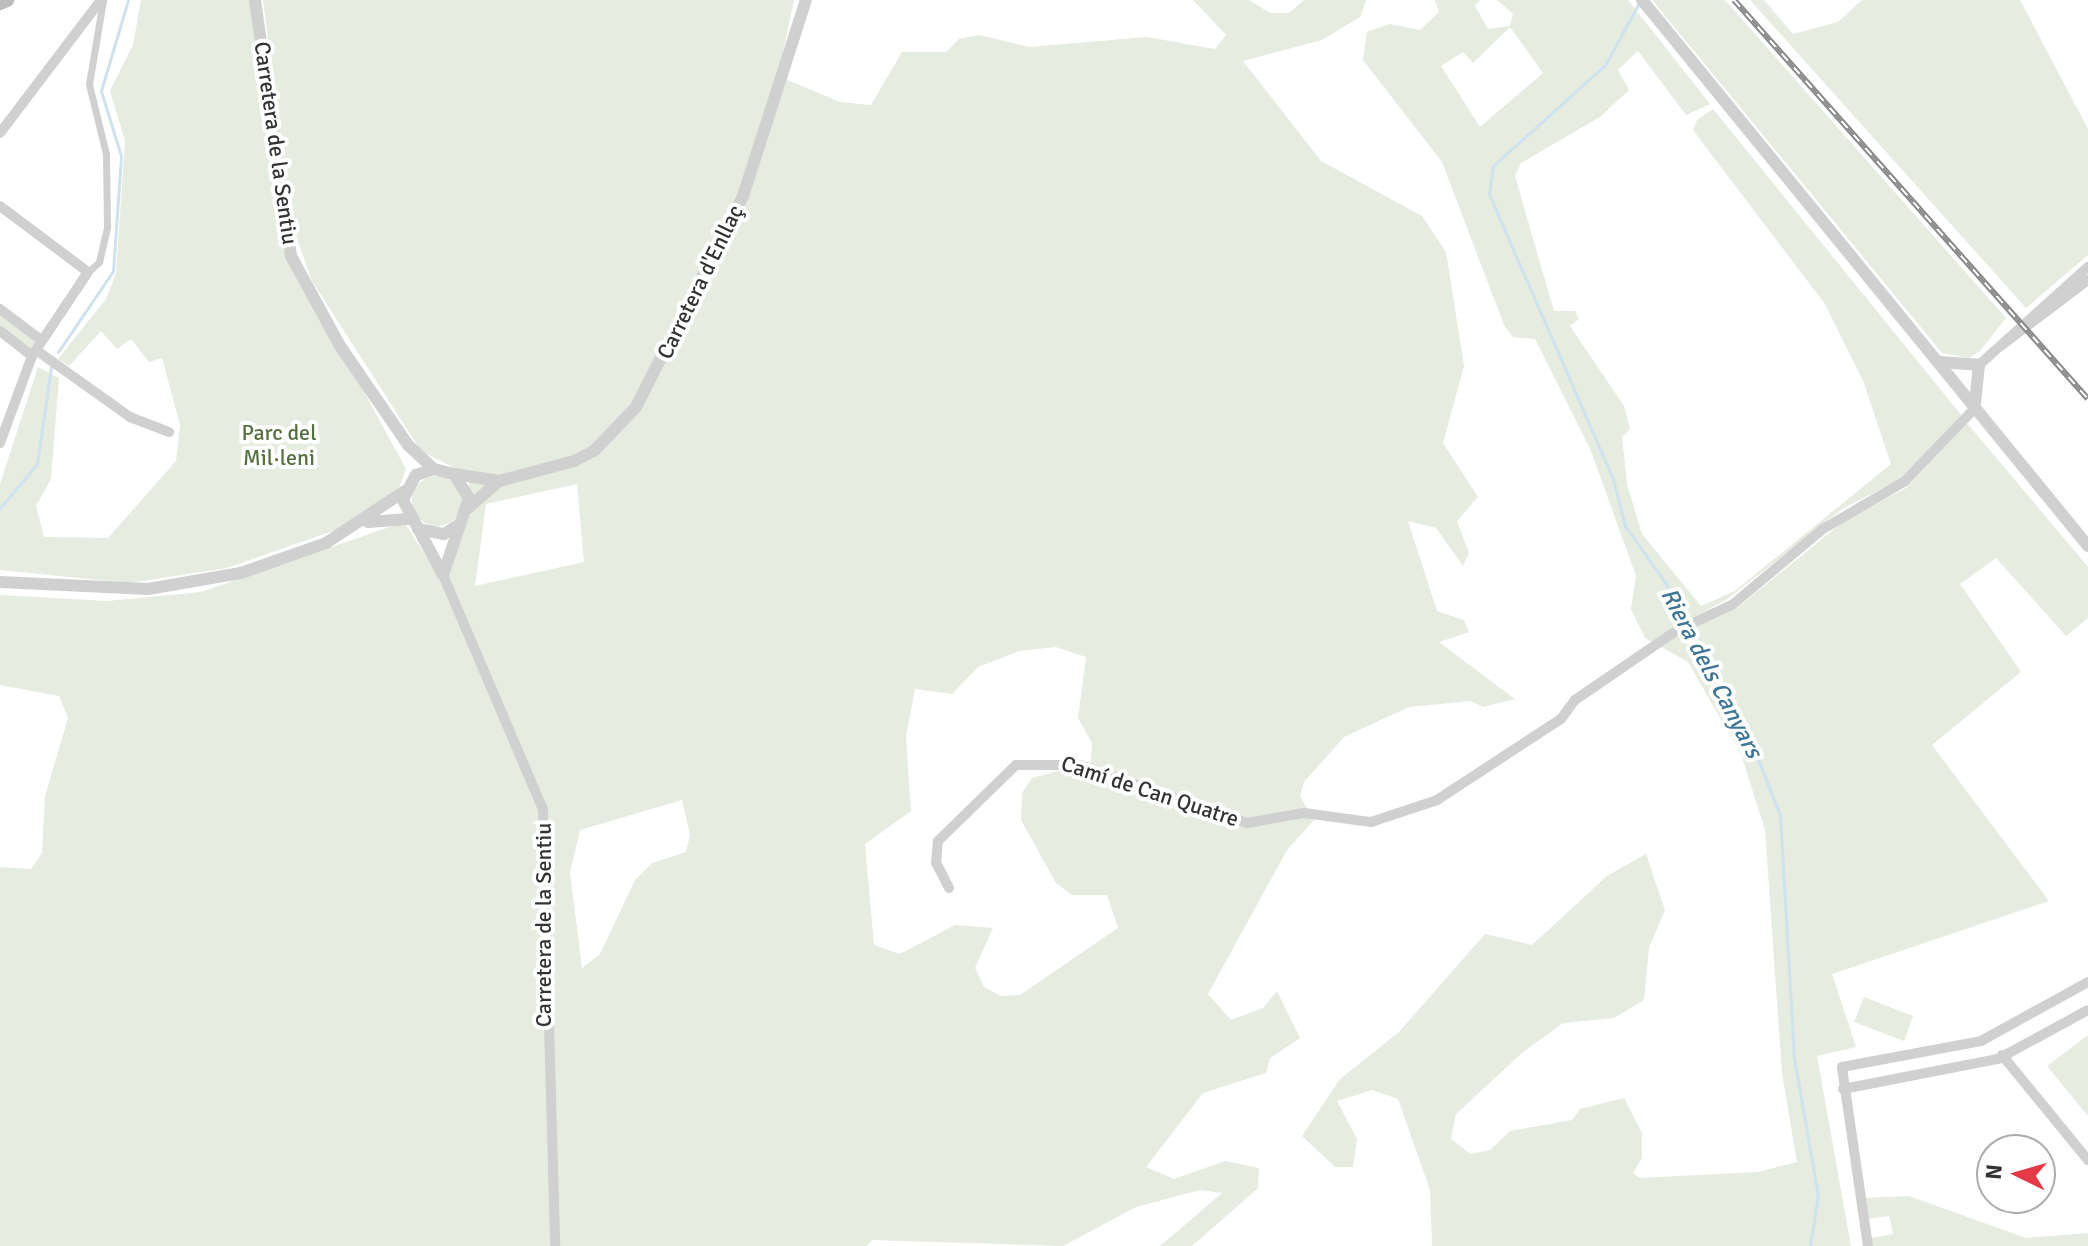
<!DOCTYPE html>
<html>
<head>
<meta charset="utf-8">
<style>
	body { margin:0 }
	#map { position:relative; width:2088px; height:1246px; overflow:hidden; background:#fff; font-family:Signika,sans-serif }
	div>[style] { position:absolute }
	.green>* { inset:0; background:#e6ecdf }
	.round { border-radius:50% }
	.stream>* { height:3px; margin:-1.5px; padding:0 1.5px; transform-origin:1.5px; border-radius:1.5px; background:#cfe2ee }
	.pedestrian>* { height:7px; margin:-3.5px; padding:0 3.5px; transform-origin:3.5px; border-radius:3.5px; background:#d0d0d0 }
	.minor>* { height:10px; margin:-5px; padding:0 5px; transform-origin:5px; border-radius:5px; background:#d0d0d0 }
	.tertiary>* { height:12px; margin:-6px; padding:0 6px; transform-origin:6px; border-radius:6px; background:#d0d0d0 }
	.secondary>* { height:14px; margin:-7px; padding:0 7px; transform-origin:7px; border-radius:7px; background:#bdbdbd }
	.rail>* { height:6px; margin-top:-3px; transform-origin:0; background:repeating-linear-gradient(90deg,#fff 0 9px,#888 0 18px); box-sizing:border-box; border-block:2px solid #888 }
	span { translate:-50% -50%; white-space:nowrap; text-align:center; line-height:1.15; -webkit-text-stroke:8px #fff; paint-order:stroke }
	.street-label { font-size:22px; color:#333 }
	.park-label { font-size:22px; color:#56703f }
	.water-label { font-size:24px; color:#3f7597; font-style:italic }
	.north { position:absolute; left:1976px; top:1134px; width:80px; height:80px; box-sizing:border-box; background:#fff; border:2px solid #adadad; border-radius:50%; rotate:275deg; font-size:22px; font-weight:700; line-height:32px; text-align:center; color:#333 }
	.north::after { content:''; display:block; margin:auto; width:28px; height:36px; background:#e63946; clip-path:polygon(50% 0,100% 100%,50% 72%,0 100%) }
</style>
</head>
<body>
<div id="map">
	<div class="green">
		<div style="clip-path:polygon(141px 0,250px 0,279px 235px,406px 469px,398px 490px,350px 525px,227px 568px,129px 583px,0 570px,0 484px,38px 367px,59px 378px,51px 479px,36px 506px,44px 537px,108px 538px,176px 461px,180px 425px,162px 358px,149px 362px,131px 339px,117px 349px,101px 331px,69px 366px,58px 359px,106px 299px,116px 273px,125px 141px,110px 91px,133px 45px)"></div>
		<div style="clip-path:polygon(evenodd,263px 0,794px 0,778px 76px,840px 102px,871px 105px,902px 52px,946px 52px,959px 39px,979px 35px,1030px 47px,1147px 37px,1215px 49px,1226px 35px,1193px 0,1249px 0,1270px 13px,1289px 13px,1304px 0,1366px 0,1360px 17px,1322px 40px,1243px 61px,1321px 161px,1422px 216px,1446px 252px,1464px 366px,1443px 443px,1478px 497px,1457px 521px,1469px 553px,1463px 566px,1436px 528px,1408px 521px,1437px 611px,1464px 620px,1469px 632px,1439px 642px,1515px 699px,1483px 707px,1471px 701px,1409px 707px,1344px 737px,1304px 782px,1300px 796px,1314px 820px,1287px 850px,1208px 994px,1231px 1020px,1263px 1008px,1277px 991px,1300px 1038px,1270px 1058px,1266px 1073px,1203px 1093px,1146px 1167px,1174px 1179px,1225px 1161px,1259px 1168px,1258px 1188px,1192px 1246px,1160px 1246px,1222px 1193px,1200px 1190px,1136px 1207px,1063px 1246px,872px 1240px,867px 1246px,0 1246px,0 867px,31px 869px,42px 853px,45px 796px,68px 718px,59px 696px,0 685px,0 595px,107px 601px,201px 592px,404px 522px,442px 581px,461px 540px,470px 476px,421px 451px,312px 281px,291px 222px,263px 0,577px 484px,584px 562px,475px 586px,486px 504px,577px 484px,263px 0,1056px 647px,1086px 657px,1078px 718px,1092px 743px,1091px 762px,1032px 778px,1022px 793px,1021px 820px,1056px 883px,1072px 895px,1107px 895px,1118px 928px,1020px 995px,1001px 996px,984px 987px,975px 968px,993px 928px,955px 925px,900px 954px,874px 945px,865px 844px,911px 811px,906px 736px,915px 689px,952px 694px,978px 667px,1019px 651px,1056px 647px,263px 0,682px 800px,690px 835px,686px 852px,652px 863px,635px 880px,600px 954px,582px 968px,570px 873px,580px 830px,682px 800px)"></div>
		<div style="clip-path:polygon(evenodd,1435px 0,1480px 0,1475px 6px,1488px 29px,1510px 26px,1513px 14px,1497px 0,1628px 0,1710px 104px,1686px 115px,1638px 51px,1618px 70px,1629px 90px,1600px 117px,1521px 163px,1515px 176px,1554px 311px,1575px 311px,1579px 319px,1570px 326px,1624px 406px,1630px 429px,1622px 437px,1627px 484px,1642px 534px,1701px 606px,1735px 591px,1891px 464px,1864px 383px,1825px 304px,1705px 146px,1693px 130px,1697px 120px,1713px 109px,1962px 416px,1899px 480px,1842px 509px,1726px 600px,1694px 617px,1697px 625px,1737px 608px,1844px 521px,1906px 488px,1967px 423px,2088px 567px,2088px 618px,2066px 636px,1996px 558px,1960px 584px,2021px 672px,1932px 745px,2049px 901px,1832px 974px,1856px 1047px,1817px 1056px,1851px 1246px,1432px 1246px,1430px 1190px,1398px 1099px,1372px 1090px,1337px 1101px,1357px 1139px,1353px 1167px,1335px 1167px,1302px 1136px,1340px 1079px,1399px 1032px,1485px 934px,1532px 945px,1607px 876px,1646px 854px,1665px 910px,1649px 948px,1644px 1000px,1614px 1018px,1563px 1023px,1523px 1052px,1456px 1114px,1451px 1139px,1471px 1154px,1490px 1150px,1510px 1131px,1572px 1120px,1580px 1109px,1624px 1098px,1642px 1133px,1642px 1158px,1633px 1173px,1640px 1178px,1758px 1172px,1797px 1162px,1782px 1073px,1765px 830px,1741px 754px,1688px 662px,1645px 638px,1631px 609px,1636px 576px,1591px 451px,1535px 339px,1513px 337px,1504px 325px,1442px 162px,1363px 60px,1367px 32px,1390px 24px,1420px 30px,1439px 12px,1435px 0,1510px 27px,1543px 73px,1480px 127px,1441px 66px,1463px 52px,1473px 63px,1510px 27px)"></div>
		<div style="clip-path:polygon(1652px 0,1725px 0,2006px 318px,1980px 351px,1969px 358px,1942px 353px)"></div>
		<div style="clip-path:polygon(1750px 0,1764px 0,1793px 34px,1838px 22px,1862px 0,2020px 0,2088px 129px,2088px 255px,2026px 308px)"></div>
		<div style="clip-path:polygon(0 313px,36px 340px,30px 352px,0 328px)"></div>
		<div class="round" style="left:412px;top:476px;width:50px;height:50px"></div>
		<div style="clip-path:polygon(1864px 997px,1913px 1016px,1904px 1041px,1854px 1022px)"></div>
		<div style="clip-path:polygon(2088px 1035px,2088px 1116px,2047px 1066px)"></div>
		<div style="clip-path:polygon(1909px 1196px,2026px 1238px,2088px 1233px,2088px 1246px,1873px 1246px,1871px 1238px,1893px 1234px,1889px 1216px,1868px 1219px,1866px 1198px)"></div>
	</div>
	<div class="stream">
		<div style="left:1639px;top:3px;width:71px;rotate:118.7deg"></div>
		<div style="left:1605px;top:65px;width:151px;rotate:138deg"></div>
		<div style="left:1493px;top:166px;width:28px;rotate:98deg"></div>
		<div style="left:1489px;top:194px;width:311px;rotate:66.5deg"></div>
		<div style="left:1613px;top:479px;width:49px;rotate:75.7deg"></div>
		<div style="left:1625px;top:526px;width:69px;rotate:54.5deg"></div>
		<div style="left:1665px;top:582px;width:102px;rotate:65.2deg"></div>
		<div style="left:1708px;top:675px;width:82px;rotate:57.5deg"></div>
		<div style="left:1752px;top:744px;width:76px;rotate:68.5deg"></div>
		<div style="left:1780px;top:815px;width:243px;rotate:86.7deg"></div>
		<div style="left:1794px;top:1058px;width:139px;rotate:80.1deg"></div>
		<div style="left:1818px;top:1195px;width:52px;rotate:98.9deg"></div>
		<div style="left:58px;top:352px;width:98px;rotate:-55.8deg"></div>
		<div style="left:113px;top:271px;width:115px;rotate:-86deg"></div>
		<div style="left:121px;top:156px;width:68px;rotate:-107.1deg"></div>
		<div style="left:101px;top:91px;width:95px;rotate:-73.5deg"></div>
		<div style="left:0;top:508px;width:57px;rotate:-49.9deg"></div>
		<div style="left:37px;top:464px;width:98px;rotate:-81.8deg"></div>
	</div>
	<div class="pedestrian">
		<div style="left:88px;top:272px;width:15px;rotate:-42deg"></div>
		<div style="left:99px;top:262px;width:37px;rotate:-77deg"></div>
		<div style="left:107px;top:226px;width:72px;rotate:-90.8deg"></div>
		<div style="left:106px;top:154px;width:72px;rotate:-103.7deg"></div>
		<div style="left:89px;top:84px;width:85px;rotate:-80.5deg"></div>
	</div>
	<div class="minor">
		<div style="left:0;top:133px;width:167px;rotate:-52.8deg"></div>
		<div style="left:0;top:206px;width:110px;rotate:36.9deg"></div>
		<div style="left:88px;top:272px;width:101px;rotate:123.7deg"></div>
		<div style="left:32px;top:356px;width:93px;rotate:110.2deg"></div>
		<div style="left:0;top:309px;width:51px;rotate:37.1deg"></div>
		<div style="left:0;top:331px;width:41px;rotate:38deg"></div>
		<div style="left:2002px;top:345px;width:108px;rotate:-37.1deg"></div>
		<div style="left:36px;top:350px;width:115px;rotate:35.5deg"></div>
		<div style="left:130px;top:417px;width:42px;rotate:21deg"></div>
		<div style="left:1979px;top:365px;width:147px;rotate:-42deg"></div>
		<div style="left:443px;top:575px;width:254px;rotate:66.9deg"></div>
		<div style="left:543px;top:809px;width:437px;rotate:88.4deg"></div>
		<div style="left:1697px;top:621px;width:38px;rotate:-25deg"></div>
		<div style="left:1732px;top:605px;width:119px;rotate:-39.9deg"></div>
		<div style="left:1823px;top:529px;width:95px;rotate:-30.3deg"></div>
		<div style="left:1905px;top:481px;width:101px;rotate:-46.2deg"></div>
		<div style="left:949px;top:888px;width:28px;rotate:-117deg"></div>
		<div style="left:936px;top:863px;width:22px;rotate:-85deg"></div>
		<div style="left:938px;top:841px;width:109px;rotate:-44.3deg"></div>
		<div style="left:1016px;top:765px;width:64px"></div>
		<div style="left:1080px;top:765px;width:177px;rotate:19.2deg"></div>
		<div style="left:1247px;top:823px;width:58px;rotate:-10deg"></div>
		<div style="left:1304px;top:813px;width:68px;rotate:7.7deg"></div>
		<div style="left:1371px;top:822px;width:70px;rotate:-18.4deg"></div>
		<div style="left:1437px;top:800px;width:148px;rotate:-33.2deg"></div>
		<div style="left:1561px;top:719px;width:24px;rotate:-54deg"></div>
		<div style="left:1575px;top:700px;width:119px;rotate:-34.4deg"></div>
		<div style="left:2002px;top:1055px;width:136px;rotate:50.7deg"></div>
		<div style="left:1843px;top:1089px;width:158px;rotate:-11deg"></div>
		<div style="left:1998px;top:1059px;width:102px;rotate:-28.6deg"></div>
		<div style="left:1868px;top:1246px;width:181px;rotate:-98.3deg"></div>
		<div style="left:1842px;top:1067px;width:141px;rotate:-10.6deg"></div>
		<div style="left:1981px;top:1041px;width:122px;rotate:-28.9deg"></div>
	</div>
	<div class="tertiary">
		<div style="left:255px;top:0;width:259px;rotate:82deg"></div>
		<div style="left:291px;top:256px;width:102px;rotate:61.4deg"></div>
		<div style="left:340px;top:346px;width:120px;rotate:55.5deg"></div>
		<div style="left:408px;top:445px;width:35px;rotate:43deg"></div>
		<div style="left:1642px;top:0;width:705px;rotate:50.76deg"></div>
		<div style="left:1940px;top:362px;width:39px;rotate:4deg"></div>
		<div style="left:1975px;top:403px;width:38px;rotate:-84deg"></div>
		<div style="left:434px;top:469px;width:21px;rotate:14deg"></div>
		<div style="left:454px;top:474px;width:28px;rotate:58deg"></div>
		<div style="left:469px;top:498px;width:81px;rotate:108.7deg"></div>
		<div style="left:443px;top:575px;width:85px;rotate:-118.1deg"></div>
		<div style="left:403px;top:500px;width:28px;rotate:-63deg"></div>
		<div style="left:416px;top:475px;width:19px;rotate:-18deg"></div>
		<div style="left:454px;top:474px;width:46px;rotate:8.8deg"></div>
		<div style="left:499px;top:481px;width:78px;rotate:-14.9deg"></div>
		<div style="left:574px;top:461px;width:22px;rotate:-27deg"></div>
		<div style="left:594px;top:451px;width:61px;rotate:-46.3deg"></div>
		<div style="left:636px;top:407px;width:237px;rotate:-63.1deg"></div>
		<div style="left:743px;top:196px;width:206px;rotate:-72.2deg"></div>
		<div style="left:468px;top:508px;width:41px;rotate:-41.1deg"></div>
		<div style="left:368px;top:522px;width:40px;rotate:-4.3deg"></div>
		<div style="left:418px;top:529px;width:26px;rotate:11deg"></div>
		<div style="left:444px;top:534px;width:19px;rotate:-32deg"></div>
		<div style="left:0;top:582px;width:148px;rotate:2.7deg"></div>
		<div style="left:148px;top:589px;width:94px;rotate:-9.8deg"></div>
		<div style="left:241px;top:573px;width:90px;rotate:-19.4deg"></div>
		<div style="left:326px;top:543px;width:95px;rotate:-33.4deg"></div>
	</div>
	<div class="secondary">
		<div style="left:0;top:3px;width:8px;rotate:-23deg"></div>
	</div>
	<div class="rail">
		<div style="left:1734px;top:0;width:533px;rotate:48.42deg"></div>
	</div>
	<div class="street-label">
		<span style="left:276px;top:143px;rotate:82deg">Carretera de la Sentiu</span>
		<span style="left:700px;top:282px;rotate:-64deg">Carretera d'Enllaç</span>
		<span style="left:1150px;top:791px;rotate:18deg">Camí de Can Quatre</span>
		<span style="left:544px;top:925px;rotate:-90deg">Carretera de la Sentiu</span>
	</div>
	<div class="park-label">
		<span style="left:279px;top:445px">Parc del<br>Mil·leni</span>
	</div>
	<div class="water-label">
		<span style="left:1711px;top:673px;rotate:62deg">Riera dels Canyars</span>
	</div>
	<div class="north">N</div>
</div>
</body>
</html>
